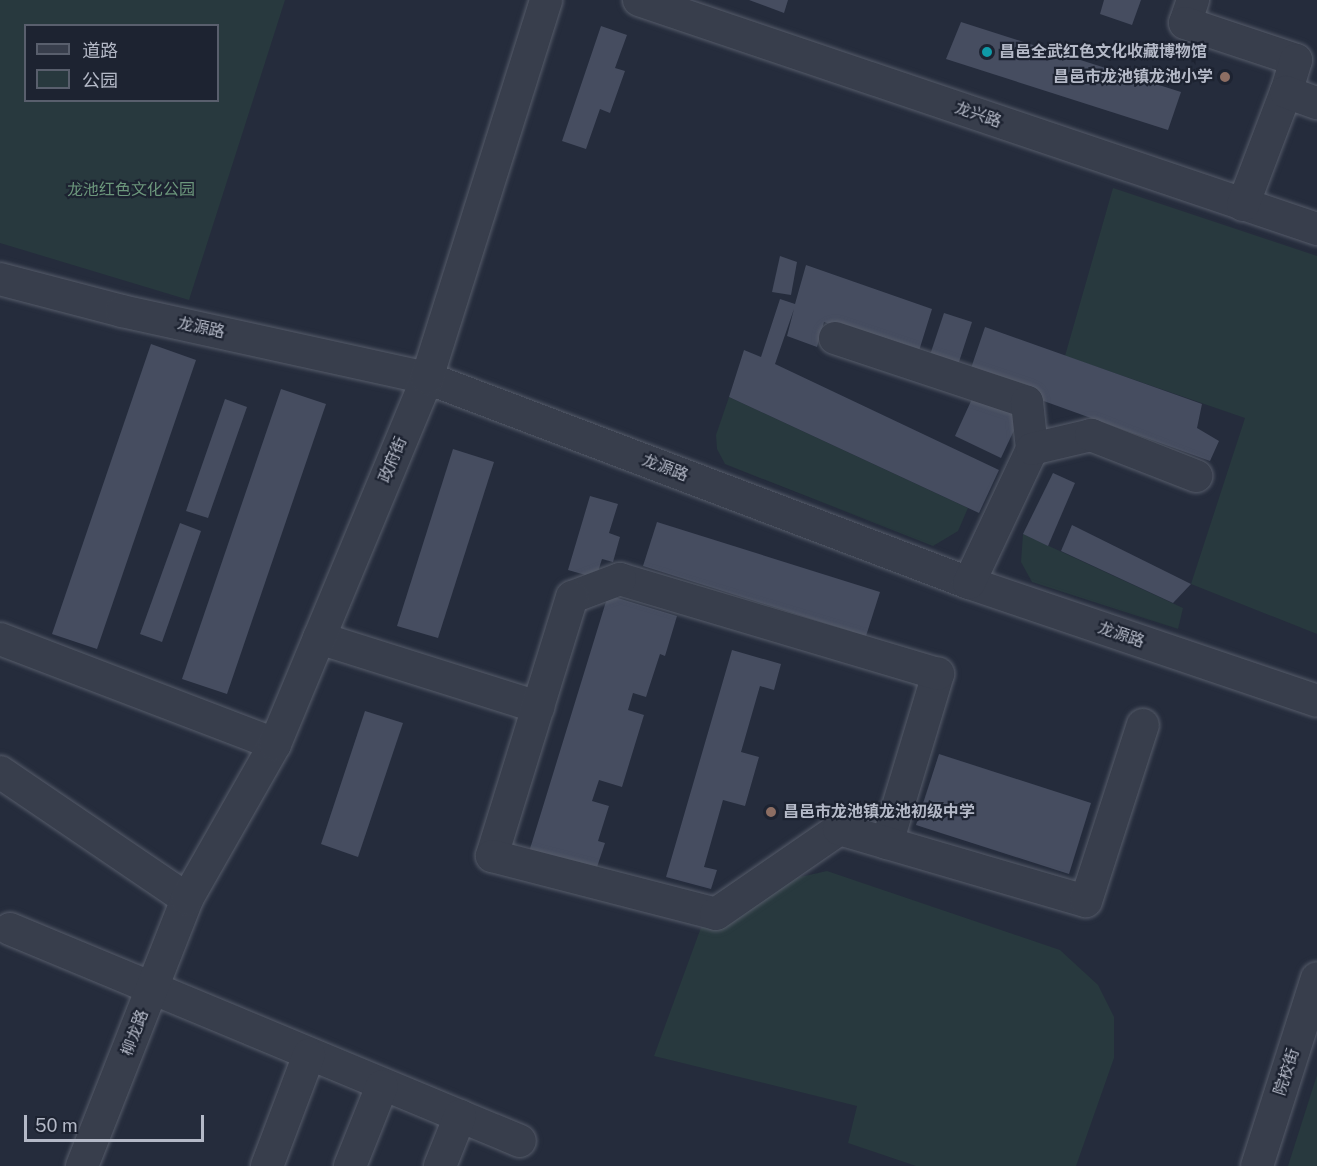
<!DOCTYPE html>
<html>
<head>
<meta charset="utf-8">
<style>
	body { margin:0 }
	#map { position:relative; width:1317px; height:1166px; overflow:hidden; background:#252c3c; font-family:"Public Sans","Noto Sans SC",sans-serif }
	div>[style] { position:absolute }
	.green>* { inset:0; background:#28393e }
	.building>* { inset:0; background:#464d60 }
	.roads { filter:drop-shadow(0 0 2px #565c6a) drop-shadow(0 0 2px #565c6a) }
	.minor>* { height:32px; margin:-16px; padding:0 16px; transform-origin:16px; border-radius:16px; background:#383e4c }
	.dots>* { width:16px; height:16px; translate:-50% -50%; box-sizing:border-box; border:3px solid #1d2331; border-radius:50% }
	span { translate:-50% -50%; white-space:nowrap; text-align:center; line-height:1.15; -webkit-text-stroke:4.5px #1d2331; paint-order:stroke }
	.poi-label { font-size:16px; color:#b4b9c7; font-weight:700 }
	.left { translate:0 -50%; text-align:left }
	.right { translate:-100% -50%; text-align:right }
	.street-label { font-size:16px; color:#b4b9c7 }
	.park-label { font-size:16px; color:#6c977c }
	.legend { position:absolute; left:24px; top:24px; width:195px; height:78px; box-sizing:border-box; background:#1d2331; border:2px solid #595f6d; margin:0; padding:8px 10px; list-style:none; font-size:18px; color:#b4b9c7 }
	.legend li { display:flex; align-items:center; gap:12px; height:30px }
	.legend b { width:30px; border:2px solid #595f6d }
	.scale { position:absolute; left:24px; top:1115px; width:180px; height:27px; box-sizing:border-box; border:3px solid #b4b9c7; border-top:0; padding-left:8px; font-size:18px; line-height:21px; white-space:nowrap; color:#b4b9c7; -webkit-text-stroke:4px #1d2331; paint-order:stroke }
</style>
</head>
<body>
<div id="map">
	<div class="green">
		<div style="clip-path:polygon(evenodd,0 0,285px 0,189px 300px,0 243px,0 0,26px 26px,218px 26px,218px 100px,26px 100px,26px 26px)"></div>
		<div style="clip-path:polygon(1113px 188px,1317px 256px,1317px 634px,1191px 584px,1245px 418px,1065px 356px)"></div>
		<div style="clip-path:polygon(729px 397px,968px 508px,958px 531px,933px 546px,725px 464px,717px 449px,716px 435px)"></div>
		<div style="clip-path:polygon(1023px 534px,1183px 608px,1178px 629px,1032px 582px,1021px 562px)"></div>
		<div style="clip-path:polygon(827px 871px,1060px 950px,1098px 985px,1114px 1017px,1114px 1058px,1076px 1166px,916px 1166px,848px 1143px,857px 1106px,654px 1056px,703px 922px,782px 881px)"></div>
		<div style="clip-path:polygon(1317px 1075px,1317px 1166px,1288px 1166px)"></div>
	</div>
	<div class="building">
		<div style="clip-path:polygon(749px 0,788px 0,784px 13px)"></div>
		<div style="clip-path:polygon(1104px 0,1141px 0,1132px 25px,1100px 14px)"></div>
		<div style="clip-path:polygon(961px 22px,1181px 92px,1168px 130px,946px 59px)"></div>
		<div style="clip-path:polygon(601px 26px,627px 35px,615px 68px,625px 71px,610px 113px,600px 109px,586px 149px,562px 141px)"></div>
		<div style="clip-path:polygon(780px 256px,797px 262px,791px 295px,772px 292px)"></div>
		<div style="clip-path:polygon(806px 265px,932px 309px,918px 354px,824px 322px,817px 347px,787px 336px,794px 309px,775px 364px,999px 470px,979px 513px,729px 397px,744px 350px,761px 357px,780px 299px,795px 304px)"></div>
		<div style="clip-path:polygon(944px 313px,972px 322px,958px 365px,930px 355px)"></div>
		<div style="clip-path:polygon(985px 327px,1202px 404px,1197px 428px,1219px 441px,1210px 461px,969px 374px)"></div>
		<div style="clip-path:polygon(151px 344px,196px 360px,97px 649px,52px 634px)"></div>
		<div style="clip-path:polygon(977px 388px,1024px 409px,1001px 458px,955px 436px)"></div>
		<div style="clip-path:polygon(281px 389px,326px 404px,227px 694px,182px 679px)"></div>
		<div style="clip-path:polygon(225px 399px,247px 407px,208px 518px,186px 511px)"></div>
		<div style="clip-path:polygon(453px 449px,494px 462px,438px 638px,397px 626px)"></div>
		<div style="clip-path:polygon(1053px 473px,1075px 483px,1048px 546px,1023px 534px)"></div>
		<div style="clip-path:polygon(590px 496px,618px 504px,609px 533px,620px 537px,613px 562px,602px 559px,596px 578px,568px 570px)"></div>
		<div style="clip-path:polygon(657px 522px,880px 592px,866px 636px,643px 566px)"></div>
		<div style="clip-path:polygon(180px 523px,201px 531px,162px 642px,140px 634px)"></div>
		<div style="clip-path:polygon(1072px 525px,1191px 584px,1173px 603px,1061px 551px)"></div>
		<div style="clip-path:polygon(608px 595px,677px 616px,665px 656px,660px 654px,646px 697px,633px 693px,628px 710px,644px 715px,622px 787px,599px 780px,592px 801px,609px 806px,598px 841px,605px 843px,595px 873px,529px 852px)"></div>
		<div style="clip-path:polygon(732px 650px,781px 664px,774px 690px,760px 686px,741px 752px,759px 757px,745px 806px,723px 800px,704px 867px,717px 870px,711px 889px,666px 877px)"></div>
		<div style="clip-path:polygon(365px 711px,403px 723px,358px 857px,321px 844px)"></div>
		<div style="clip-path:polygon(939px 754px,1091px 803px,1069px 874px,916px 825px)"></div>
	</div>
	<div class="roads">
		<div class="minor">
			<div style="left:639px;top:0;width:716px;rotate:18.66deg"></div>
			<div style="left:1193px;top:0;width:24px;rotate:109deg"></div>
			<div style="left:1185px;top:23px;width:117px;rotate:18.4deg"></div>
			<div style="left:1296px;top:60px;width:34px;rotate:107deg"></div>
			<div style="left:1243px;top:205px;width:121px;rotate:-69.2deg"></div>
			<div style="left:1286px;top:92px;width:33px;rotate:20deg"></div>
			<div style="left:0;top:279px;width:126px;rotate:14.7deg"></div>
			<div style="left:122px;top:311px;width:312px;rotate:12.4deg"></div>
			<div style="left:427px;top:378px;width:579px;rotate:20.72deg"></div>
			<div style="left:969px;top:583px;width:367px;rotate:18.7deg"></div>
			<div style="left:835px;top:338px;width:202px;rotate:18.4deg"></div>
			<div style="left:1027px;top:402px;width:47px;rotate:83.9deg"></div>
			<div style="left:969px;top:583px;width:148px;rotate:-64.8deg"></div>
			<div style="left:1032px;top:449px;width:61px;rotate:-13.3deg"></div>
			<div style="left:1091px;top:435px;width:113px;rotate:21.3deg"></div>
			<div style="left:319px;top:638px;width:230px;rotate:17.5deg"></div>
			<div style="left:0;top:639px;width:294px;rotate:20.9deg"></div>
			<div style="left:0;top:772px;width:226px;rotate:34.2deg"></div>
			<div style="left:887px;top:843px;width:177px;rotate:-73.2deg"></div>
			<div style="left:938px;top:674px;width:332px;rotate:-163.4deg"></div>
			<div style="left:620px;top:579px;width:51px;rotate:159.4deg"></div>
			<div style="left:572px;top:597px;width:271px;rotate:107.2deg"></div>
			<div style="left:492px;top:856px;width:231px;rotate:14.5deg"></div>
			<div style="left:716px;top:914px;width:150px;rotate:-34.6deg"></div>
			<div style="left:839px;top:829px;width:257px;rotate:16.3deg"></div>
			<div style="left:1086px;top:901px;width:185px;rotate:-72.1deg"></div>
			<div style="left:10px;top:929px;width:552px;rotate:22.57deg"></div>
			<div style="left:82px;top:1166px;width:287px;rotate:-68.5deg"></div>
			<div style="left:187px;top:899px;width:178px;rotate:-60.4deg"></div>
			<div style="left:275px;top:744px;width:396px;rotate:-67.4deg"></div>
			<div style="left:427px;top:378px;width:396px;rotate:-72.5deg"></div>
			<div style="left:267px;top:1166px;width:119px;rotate:-69.3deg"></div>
			<div style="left:350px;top:1166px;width:86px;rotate:-68.2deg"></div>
			<div style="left:440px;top:1166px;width:54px;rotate:-68.2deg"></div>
			<div style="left:1257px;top:1166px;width:197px;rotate:-72.3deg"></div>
		</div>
	</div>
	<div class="dots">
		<div style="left:987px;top:52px;background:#0f9aa8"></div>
		<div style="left:1225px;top:77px;background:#8d6e63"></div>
		<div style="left:771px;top:812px;background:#8d6e63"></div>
	</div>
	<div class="poi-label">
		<span class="left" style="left:999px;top:52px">昌邑全武红色文化收藏博物馆</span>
		<span class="right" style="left:1213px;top:77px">昌邑市龙池镇龙池小学</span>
		<span class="left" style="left:783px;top:812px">昌邑市龙池镇龙池初级中学</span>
	</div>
	<div class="street-label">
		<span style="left:978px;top:115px;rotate:19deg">龙兴路</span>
		<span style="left:201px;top:328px;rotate:12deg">龙源路</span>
		<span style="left:393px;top:460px;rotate:-67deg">政府街</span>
		<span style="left:665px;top:468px;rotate:21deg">龙源路</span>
		<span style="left:1121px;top:635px;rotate:19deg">龙源路</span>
		<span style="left:135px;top:1033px;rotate:-69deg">柳龙路</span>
		<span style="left:1287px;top:1072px;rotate:-72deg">院校街</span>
	</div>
	<div class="park-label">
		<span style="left:131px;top:190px">龙池红色文化公园</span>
	</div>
	<ul class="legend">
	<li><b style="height:8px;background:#383e4c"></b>道路</li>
	<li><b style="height:16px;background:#28393e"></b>公园</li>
	</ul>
	<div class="scale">50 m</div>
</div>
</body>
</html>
